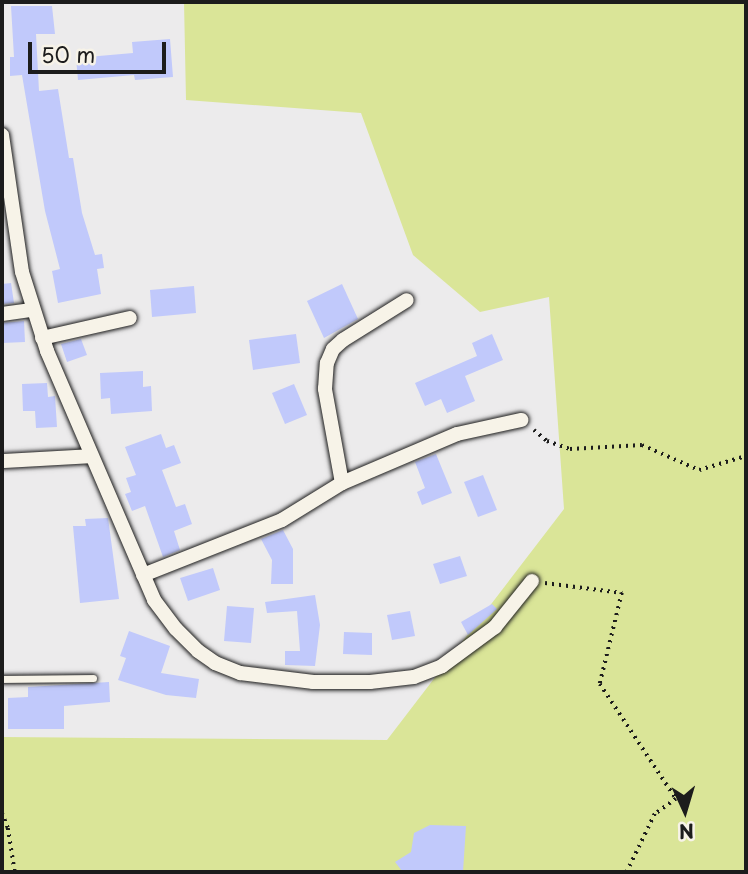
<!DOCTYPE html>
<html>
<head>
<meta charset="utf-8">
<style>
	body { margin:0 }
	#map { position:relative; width:748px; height:874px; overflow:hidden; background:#ecebec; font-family:"Playpen Sans",sans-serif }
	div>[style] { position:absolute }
	.green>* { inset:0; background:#dae598 }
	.building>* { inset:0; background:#c1c9fb }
	.path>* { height:3.5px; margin-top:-1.75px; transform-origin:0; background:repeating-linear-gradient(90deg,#1c1c1c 0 2px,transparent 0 7px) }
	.roads { filter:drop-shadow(0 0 2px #1c1c1c) drop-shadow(0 0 2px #1c1c1c) }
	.lane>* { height:7px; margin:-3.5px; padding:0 3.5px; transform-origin:3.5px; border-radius:3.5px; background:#f7f3e8 }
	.street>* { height:14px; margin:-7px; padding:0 7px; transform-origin:7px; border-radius:7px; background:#f7f3e8 }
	span { translate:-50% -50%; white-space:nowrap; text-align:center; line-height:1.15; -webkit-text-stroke:5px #f7f3e8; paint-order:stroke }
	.frame { position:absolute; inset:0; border:4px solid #1c1c1c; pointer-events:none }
	.north { position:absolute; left:650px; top:776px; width:70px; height:70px; -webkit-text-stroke:5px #f7f3e8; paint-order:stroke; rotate:176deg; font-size:19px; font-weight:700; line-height:28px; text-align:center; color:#1c1c1c }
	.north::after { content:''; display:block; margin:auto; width:24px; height:32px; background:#1c1c1c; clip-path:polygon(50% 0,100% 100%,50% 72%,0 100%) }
	.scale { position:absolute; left:28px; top:42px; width:138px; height:32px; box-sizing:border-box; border:4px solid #1c1c1c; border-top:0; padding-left:9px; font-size:21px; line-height:24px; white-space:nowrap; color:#1c1c1c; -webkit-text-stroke:5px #f7f3e8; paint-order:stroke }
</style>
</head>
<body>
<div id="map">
	<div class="green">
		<div style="clip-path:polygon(184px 2px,746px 2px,746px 872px,2px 872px,2px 737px,387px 740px,564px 509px,549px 297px,480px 312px,413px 255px,361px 113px,186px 100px)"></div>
	</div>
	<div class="building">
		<div style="clip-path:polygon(11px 6px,52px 6px,55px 34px,36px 34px,39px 91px,58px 89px,69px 158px,73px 158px,82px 213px,95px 255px,102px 254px,104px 268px,97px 269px,101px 294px,58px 303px,52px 271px,60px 269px,45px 211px,22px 75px,10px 76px,10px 57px,14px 57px)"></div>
		<div style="clip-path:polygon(170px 39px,173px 77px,135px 80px,134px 75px,78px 80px,76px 58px,133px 53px,132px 42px)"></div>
		<div style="clip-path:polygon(11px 283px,14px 303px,2px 304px,2px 284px)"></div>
		<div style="clip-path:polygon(342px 284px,358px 319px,324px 338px,307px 301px)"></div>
		<div style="clip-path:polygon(194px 286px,196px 313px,152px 317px,150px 290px)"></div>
		<div style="clip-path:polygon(24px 321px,25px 342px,2px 343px,2px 323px)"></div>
		<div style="clip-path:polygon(296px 334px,300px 363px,253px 370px,249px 340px)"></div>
		<div style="clip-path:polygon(492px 334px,503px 360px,465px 376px,475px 401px,447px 413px,441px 399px,425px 406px,415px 383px,477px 356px,472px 343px)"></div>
		<div style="clip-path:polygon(81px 339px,87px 355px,67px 362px,61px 344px)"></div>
		<div style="clip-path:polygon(143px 371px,143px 387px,151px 386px,152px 411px,111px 414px,110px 398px,101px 399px,100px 373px)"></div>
		<div style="clip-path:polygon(47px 383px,48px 397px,55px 396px,57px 427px,36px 428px,35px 411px,23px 411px,22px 384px)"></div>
		<div style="clip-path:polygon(294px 384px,307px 415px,285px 424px,272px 393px)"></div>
		<div style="clip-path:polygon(161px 434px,166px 448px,174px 445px,181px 463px,162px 470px,176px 507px,185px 504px,192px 524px,174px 531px,180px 550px,163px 557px,145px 506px,132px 511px,125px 494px,131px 492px,126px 478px,136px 475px,125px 447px)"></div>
		<div style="clip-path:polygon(436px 454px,452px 493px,422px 505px,417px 492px,425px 488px,415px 462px)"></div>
		<div style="clip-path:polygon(483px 475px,497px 510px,478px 517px,464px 482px)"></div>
		<div style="clip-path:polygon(108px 518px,119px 599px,80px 603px,73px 526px,86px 526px,85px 519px)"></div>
		<div style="clip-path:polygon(283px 530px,293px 549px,293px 584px,271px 584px,272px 560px,261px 539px)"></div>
		<div style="clip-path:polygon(460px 556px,467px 576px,440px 584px,433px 564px)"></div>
		<div style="clip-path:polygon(213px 568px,220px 590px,188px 601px,180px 578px)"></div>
		<div style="clip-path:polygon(315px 595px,320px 625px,315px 666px,285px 665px,285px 651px,300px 651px,297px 611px,267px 613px,265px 602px)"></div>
		<div style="clip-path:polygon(492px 604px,497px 609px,468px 635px,461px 622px)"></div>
		<div style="clip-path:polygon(227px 606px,254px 608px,251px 643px,224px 641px)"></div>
		<div style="clip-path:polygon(410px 611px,415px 636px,392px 640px,387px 615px)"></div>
		<div style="clip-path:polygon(129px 631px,170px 646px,161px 673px,199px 679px,196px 698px,166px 695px,118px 680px,126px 658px,120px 656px)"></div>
		<div style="clip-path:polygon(344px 632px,372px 633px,372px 655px,343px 654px)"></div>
		<div style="clip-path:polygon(109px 682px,110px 702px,64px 706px,64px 729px,8px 729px,8px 698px,28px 697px,28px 687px)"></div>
		<div style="clip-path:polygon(430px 825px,466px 826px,463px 872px,408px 872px,402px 871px,395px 862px,411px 852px,414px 833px)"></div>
	</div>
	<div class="path">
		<div style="left:534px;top:430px;width:17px;rotate:40deg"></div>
		<div style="left:547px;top:441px;width:24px;rotate:19deg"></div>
		<div style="left:570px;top:449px;width:72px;rotate:-3.2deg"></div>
		<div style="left:642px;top:445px;width:62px;rotate:23.7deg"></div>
		<div style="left:699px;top:470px;width:49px;rotate:-16.6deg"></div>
		<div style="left:545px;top:583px;width:78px;rotate:7.4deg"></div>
		<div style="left:622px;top:593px;width:94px;rotate:103.6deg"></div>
		<div style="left:600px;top:684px;width:138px;rotate:56.5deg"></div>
		<div style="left:676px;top:799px;width:26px;rotate:144deg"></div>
		<div style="left:655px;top:814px;width:64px;rotate:115.8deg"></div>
		<div style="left:2px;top:813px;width:16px;rotate:68deg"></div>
		<div style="left:8px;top:828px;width:45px;rotate:81deg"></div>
	</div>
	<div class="roads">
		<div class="lane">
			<div style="left:2px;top:679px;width:91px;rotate:-0.6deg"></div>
		</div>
		<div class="street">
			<div style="left:2px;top:135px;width:138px;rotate:81.7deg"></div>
			<div style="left:22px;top:272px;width:83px;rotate:72.4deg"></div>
			<div style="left:47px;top:351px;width:271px;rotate:66.7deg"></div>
			<div style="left:154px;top:600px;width:36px;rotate:53deg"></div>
			<div style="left:176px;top:629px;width:31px;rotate:45deg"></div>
			<div style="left:198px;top:651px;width:21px;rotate:35deg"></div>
			<div style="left:215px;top:663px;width:27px;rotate:22deg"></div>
			<div style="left:240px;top:673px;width:74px;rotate:7deg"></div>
			<div style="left:313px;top:682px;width:57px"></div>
			<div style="left:370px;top:682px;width:44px;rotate:-6.5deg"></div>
			<div style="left:414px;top:677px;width:30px;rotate:-21deg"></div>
			<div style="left:442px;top:666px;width:66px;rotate:-36.3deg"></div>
			<div style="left:495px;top:627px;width:59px;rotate:-51.2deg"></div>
			<div style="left:2px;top:314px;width:30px;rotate:-8deg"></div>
			<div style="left:42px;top:338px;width:90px;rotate:-12.8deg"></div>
			<div style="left:2px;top:461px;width:89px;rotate:-3.2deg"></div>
			<div style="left:342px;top:483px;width:96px;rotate:-100.3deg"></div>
			<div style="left:325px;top:389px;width:26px;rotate:-86deg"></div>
			<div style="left:327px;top:363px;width:15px;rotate:-67deg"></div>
			<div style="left:333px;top:349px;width:13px;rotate:-42deg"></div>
			<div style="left:343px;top:340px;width:75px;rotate:-32deg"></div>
			<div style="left:143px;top:575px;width:149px;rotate:-21.6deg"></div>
			<div style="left:282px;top:520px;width:70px;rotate:-31.7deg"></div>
			<div style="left:342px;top:483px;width:125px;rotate:-23.1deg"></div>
			<div style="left:457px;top:434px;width:66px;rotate:-12.3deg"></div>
		</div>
	</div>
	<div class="frame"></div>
	<div class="north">N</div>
	<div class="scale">50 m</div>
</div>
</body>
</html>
